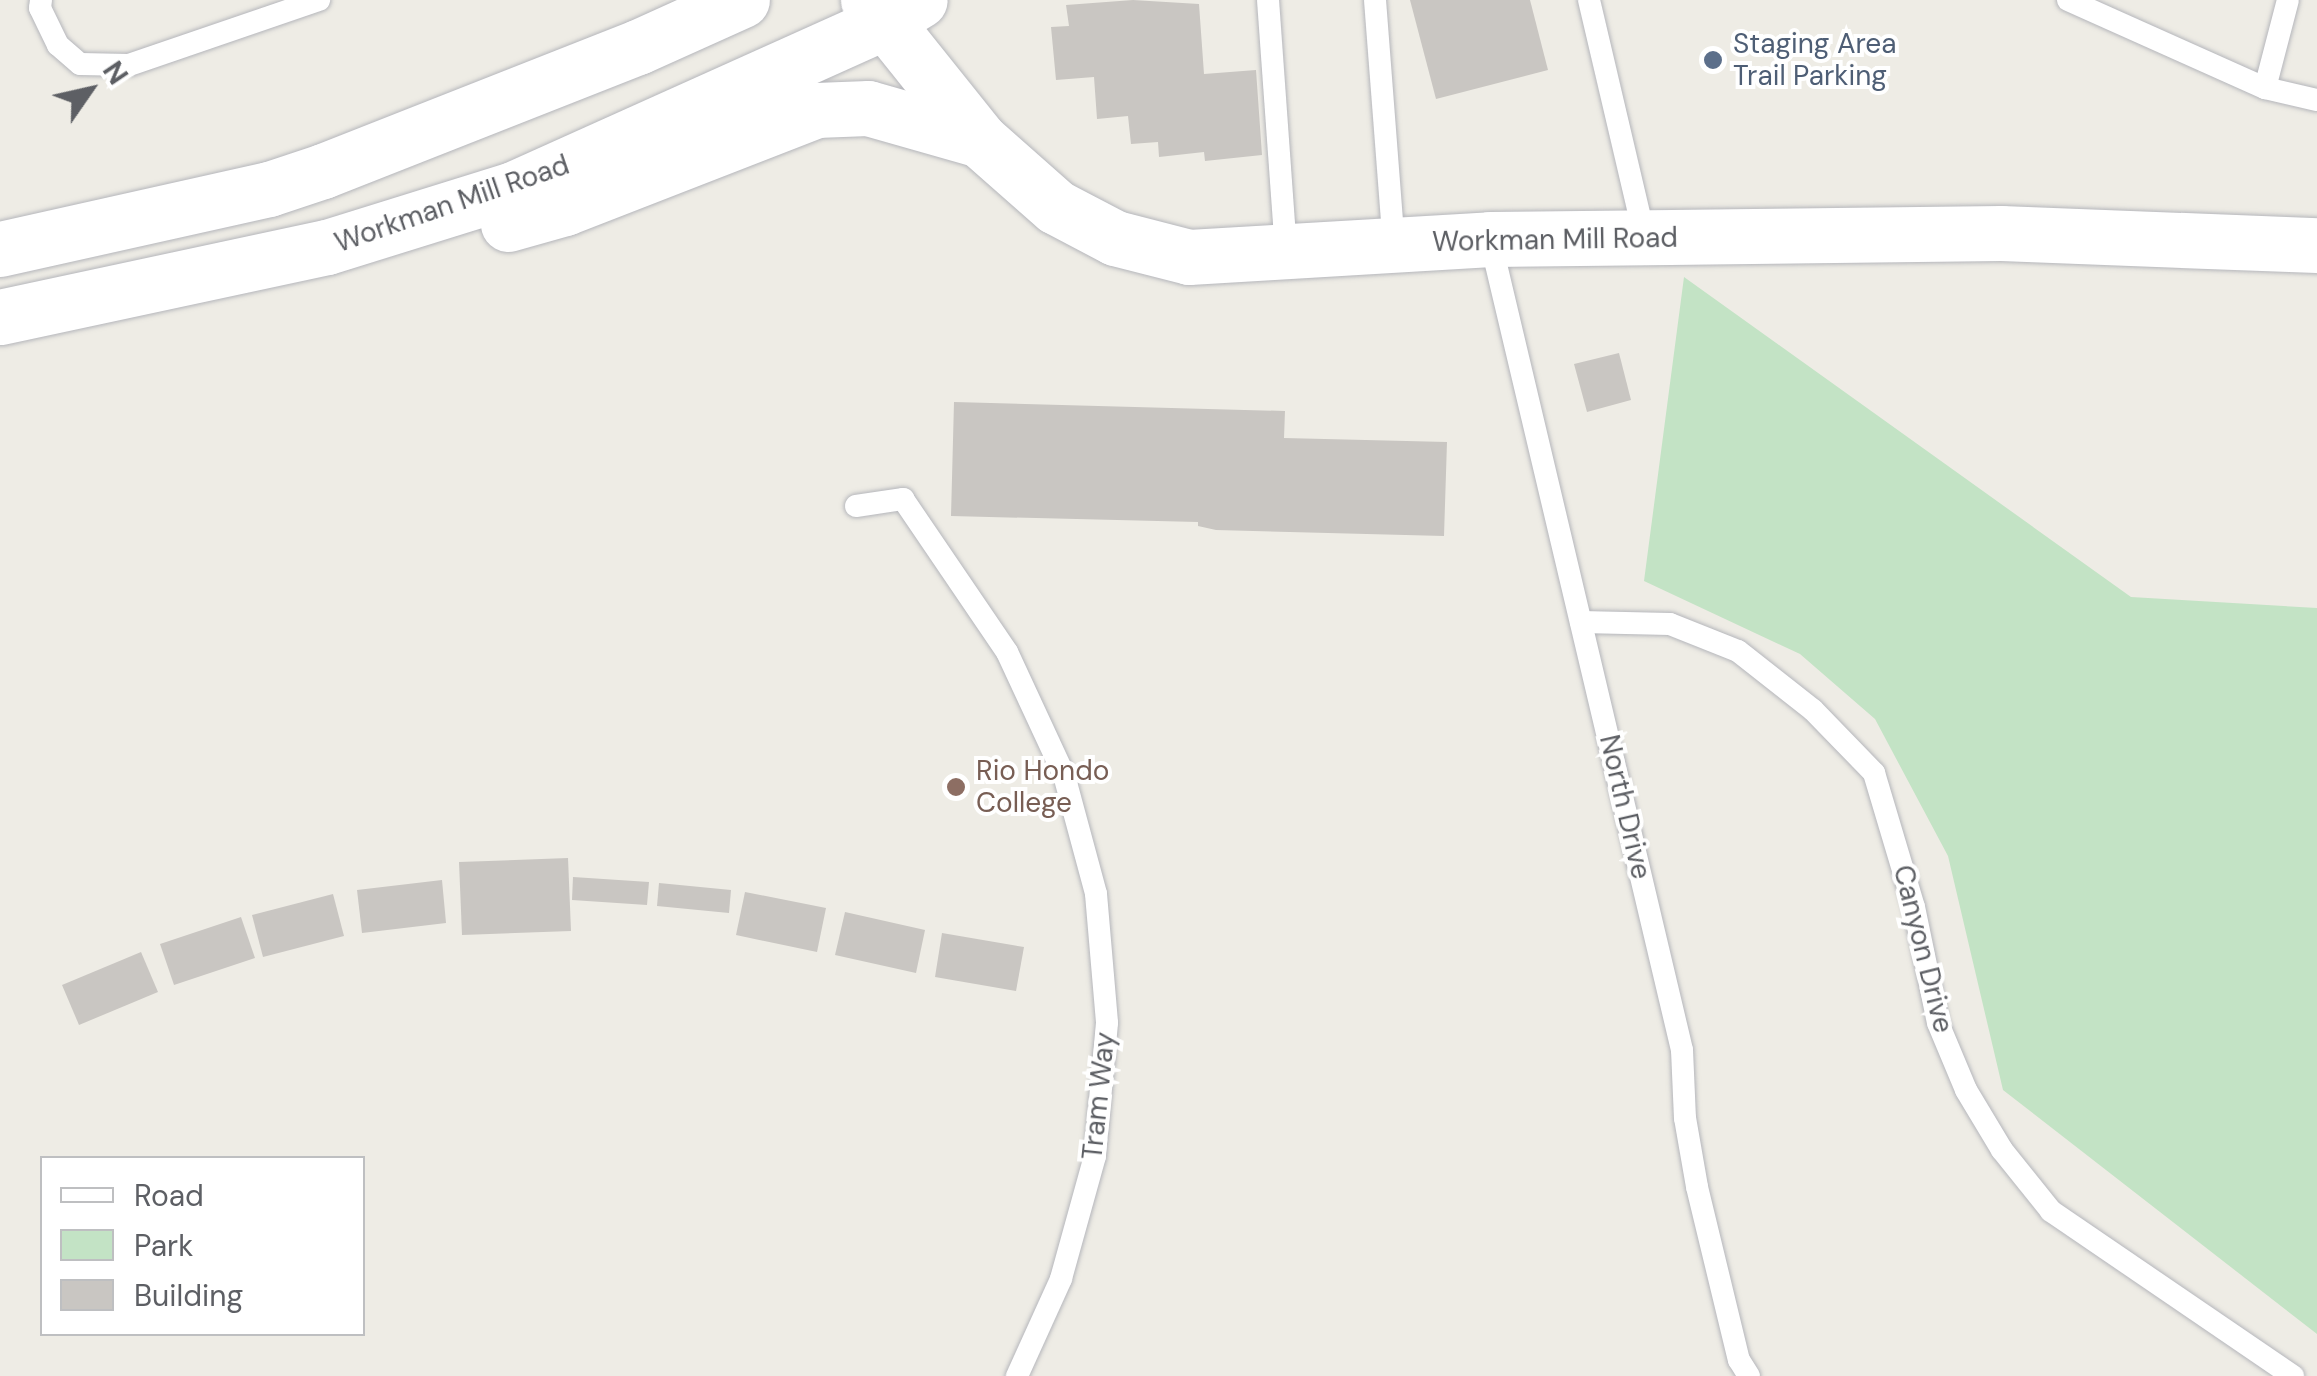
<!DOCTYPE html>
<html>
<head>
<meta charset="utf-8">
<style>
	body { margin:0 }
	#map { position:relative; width:2317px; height:1376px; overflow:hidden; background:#eeece5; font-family:"DM Sans",sans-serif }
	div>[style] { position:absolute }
	.green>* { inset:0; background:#c3e3c5 }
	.building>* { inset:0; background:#c9c6c2 }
	.roads { filter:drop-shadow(0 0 2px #b5b6bb) drop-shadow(0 0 2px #b5b6bb) }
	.lane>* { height:22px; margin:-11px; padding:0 11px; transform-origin:11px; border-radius:11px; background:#fff }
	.secondary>* { height:55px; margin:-27.5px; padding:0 27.5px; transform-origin:27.5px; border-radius:27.5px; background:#fff }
	.dots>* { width:28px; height:28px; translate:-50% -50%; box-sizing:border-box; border:5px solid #fff; border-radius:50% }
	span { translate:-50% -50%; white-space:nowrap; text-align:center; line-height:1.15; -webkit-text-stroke:8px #fff; paint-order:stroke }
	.service-label { font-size:28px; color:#4e5e75 }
	.left { translate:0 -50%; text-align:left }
	.street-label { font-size:28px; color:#5d5f64 }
	.education-label { font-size:28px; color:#785e54 }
	.legend { position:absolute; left:40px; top:1156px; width:325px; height:180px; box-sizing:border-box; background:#fff; border:2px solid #bebfc1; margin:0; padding:12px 18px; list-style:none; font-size:30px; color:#5d5f64 }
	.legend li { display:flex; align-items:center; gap:20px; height:50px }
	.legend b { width:50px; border:2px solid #bebfc1 }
	.north { position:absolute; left:40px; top:40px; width:100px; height:100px; -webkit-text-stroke:8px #fff; paint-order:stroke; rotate:56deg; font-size:28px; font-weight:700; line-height:40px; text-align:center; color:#5d5f64 }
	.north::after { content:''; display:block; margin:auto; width:35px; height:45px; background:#5d5f64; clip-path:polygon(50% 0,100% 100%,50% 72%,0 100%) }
</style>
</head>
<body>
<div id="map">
	<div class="green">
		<div style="clip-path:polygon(1684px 277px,2131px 597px,2317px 608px,2317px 1334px,2003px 1090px,1948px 856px,1875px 719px,1800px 654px,1644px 581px)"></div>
	</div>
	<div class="building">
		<div style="clip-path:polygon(1133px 0,1199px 4px,1204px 74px,1256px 70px,1262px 155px,1205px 161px,1204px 152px,1159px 157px,1158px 142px,1131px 144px,1128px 116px,1097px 119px,1094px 77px,1056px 80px,1051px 27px,1069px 26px,1066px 5px)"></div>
		<div style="clip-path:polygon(1410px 0,1530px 0,1548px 70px,1436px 99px)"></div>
		<div style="clip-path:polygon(1619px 353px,1631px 400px,1587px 412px,1574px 364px)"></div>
		<div style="clip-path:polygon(954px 402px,1285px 411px,1284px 438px,1447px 442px,1444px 536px,1216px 530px,1198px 526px,1198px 522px,951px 516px)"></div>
		<div style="clip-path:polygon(568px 858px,571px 931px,462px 935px,459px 862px)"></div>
		<div style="clip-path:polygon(573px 877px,649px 882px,647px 905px,572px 900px)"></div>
		<div style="clip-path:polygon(442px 880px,446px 923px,362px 933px,357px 890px)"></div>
		<div style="clip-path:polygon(659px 883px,731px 890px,729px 913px,657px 906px)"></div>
		<div style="clip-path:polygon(745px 892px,826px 908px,817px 952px,736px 935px)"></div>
		<div style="clip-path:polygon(333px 894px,344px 936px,263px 957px,252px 915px)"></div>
		<div style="clip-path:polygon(845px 912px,925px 930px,916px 973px,835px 955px)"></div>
		<div style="clip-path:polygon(241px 917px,255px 958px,174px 985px,160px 944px)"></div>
		<div style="clip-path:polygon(942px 933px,1024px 947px,1016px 991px,935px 977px)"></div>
		<div style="clip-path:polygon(141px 952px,158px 992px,79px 1025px,62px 985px)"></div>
	</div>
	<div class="roads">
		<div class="lane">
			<div style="left:41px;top:0;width:8px;rotate:97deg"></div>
			<div style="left:40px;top:8px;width:41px;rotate:64.1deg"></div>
			<div style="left:58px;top:45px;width:29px;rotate:41deg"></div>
			<div style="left:80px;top:64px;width:49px;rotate:1.2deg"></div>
			<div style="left:129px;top:65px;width:201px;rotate:-18.9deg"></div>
			<div style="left:1268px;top:0;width:252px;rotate:85.9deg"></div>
			<div style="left:1375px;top:0;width:246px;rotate:85.6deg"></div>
			<div style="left:1589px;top:0;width:244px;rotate:76.8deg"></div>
			<div style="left:2068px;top:0;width:216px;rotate:24.1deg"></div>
			<div style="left:2265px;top:88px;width:53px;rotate:13deg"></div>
			<div style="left:2265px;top:88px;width:91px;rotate:-75.4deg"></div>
			<div style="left:1490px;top:239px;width:833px;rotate:76.68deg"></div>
			<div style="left:1682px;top:1050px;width:68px;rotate:87.5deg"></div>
			<div style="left:1685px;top:1118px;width:70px;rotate:80.1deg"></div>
			<div style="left:1697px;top:1187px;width:178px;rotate:76.4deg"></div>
			<div style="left:1739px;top:1360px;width:19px;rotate:58deg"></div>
			<div style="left:856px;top:506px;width:48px;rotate:-8.5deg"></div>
			<div style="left:903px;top:499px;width:185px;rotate:55.8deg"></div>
			<div style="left:1007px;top:652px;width:136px;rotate:65.1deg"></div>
			<div style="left:1064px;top:775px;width:123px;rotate:74.9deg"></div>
			<div style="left:1096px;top:894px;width:129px;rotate:85.1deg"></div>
			<div style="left:1107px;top:1023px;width:134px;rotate:95.2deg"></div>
			<div style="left:1095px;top:1156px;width:128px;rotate:105.5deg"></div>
			<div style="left:1061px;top:1279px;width:107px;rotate:114.4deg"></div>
			<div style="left:1581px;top:622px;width:89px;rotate:1.3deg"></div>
			<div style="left:1670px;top:624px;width:73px;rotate:21.7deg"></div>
			<div style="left:1738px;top:651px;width:95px;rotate:38.2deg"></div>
			<div style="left:1813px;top:710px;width:88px;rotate:45.9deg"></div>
			<div style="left:1874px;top:773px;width:140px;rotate:73.4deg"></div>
			<div style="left:1914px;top:907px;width:118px;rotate:78.3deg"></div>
			<div style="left:1938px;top:1023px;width:73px;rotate:67.3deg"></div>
			<div style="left:1966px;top:1090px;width:70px;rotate:59deg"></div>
			<div style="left:2002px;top:1150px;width:78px;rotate:51.2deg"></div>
			<div style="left:2051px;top:1211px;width:293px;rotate:34.3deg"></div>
		</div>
		<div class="secondary">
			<div style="left:868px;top:0;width:179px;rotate:51.3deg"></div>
			<div style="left:980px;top:140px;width:101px;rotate:41.4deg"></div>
			<div style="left:1056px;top:207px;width:67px;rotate:27.7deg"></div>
			<div style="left:1115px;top:238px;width:76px;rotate:14.4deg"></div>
			<div style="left:1189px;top:257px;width:302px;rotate:-3.4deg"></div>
			<div style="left:1490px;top:239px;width:511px;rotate:-0.67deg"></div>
			<div style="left:2001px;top:233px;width:316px;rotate:2.2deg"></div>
			<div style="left:508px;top:224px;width:59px;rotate:-15.7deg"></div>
			<div style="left:565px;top:208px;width:269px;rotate:-21.3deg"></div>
			<div style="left:816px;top:110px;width:52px;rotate:-2.2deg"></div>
			<div style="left:868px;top:108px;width:116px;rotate:15.9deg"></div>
			<div style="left:0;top:249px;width:276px;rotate:-12.6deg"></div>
			<div style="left:269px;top:189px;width:57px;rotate:-18.4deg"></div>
			<div style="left:323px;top:171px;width:339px;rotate:-21.5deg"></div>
			<div style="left:638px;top:47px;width:114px;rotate:-24.3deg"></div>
			<div style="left:0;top:317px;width:334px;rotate:-12.1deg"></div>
			<div style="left:327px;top:247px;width:195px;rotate:-17.3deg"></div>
			<div style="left:513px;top:189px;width:405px;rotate:-24.2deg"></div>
			<div style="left:882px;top:23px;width:44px;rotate:-31.2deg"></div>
		</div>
	</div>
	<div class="dots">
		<div style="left:1713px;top:60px;background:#5c6f8a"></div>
		<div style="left:956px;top:787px;background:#8d6e63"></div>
	</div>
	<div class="service-label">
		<span class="left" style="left:1733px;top:60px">Staging Area<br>Trail Parking</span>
	</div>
	<div class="street-label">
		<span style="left:452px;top:204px;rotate:-19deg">Workman Mill Road</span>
		<span style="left:1555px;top:240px;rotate:-1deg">Workman Mill Road</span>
		<span style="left:1625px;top:807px;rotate:77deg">North Drive</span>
		<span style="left:1923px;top:949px;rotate:76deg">Canyon Drive</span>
		<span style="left:1099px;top:1096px;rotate:-84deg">Tram Way</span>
	</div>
	<div class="education-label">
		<span class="left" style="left:976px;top:787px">Rio Hondo<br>College</span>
	</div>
	<ul class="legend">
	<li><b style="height:12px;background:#fff"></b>Road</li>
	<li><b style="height:28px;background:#c3e3c5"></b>Park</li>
	<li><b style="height:28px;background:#c9c6c2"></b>Building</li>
	</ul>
	<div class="north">N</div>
</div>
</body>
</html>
